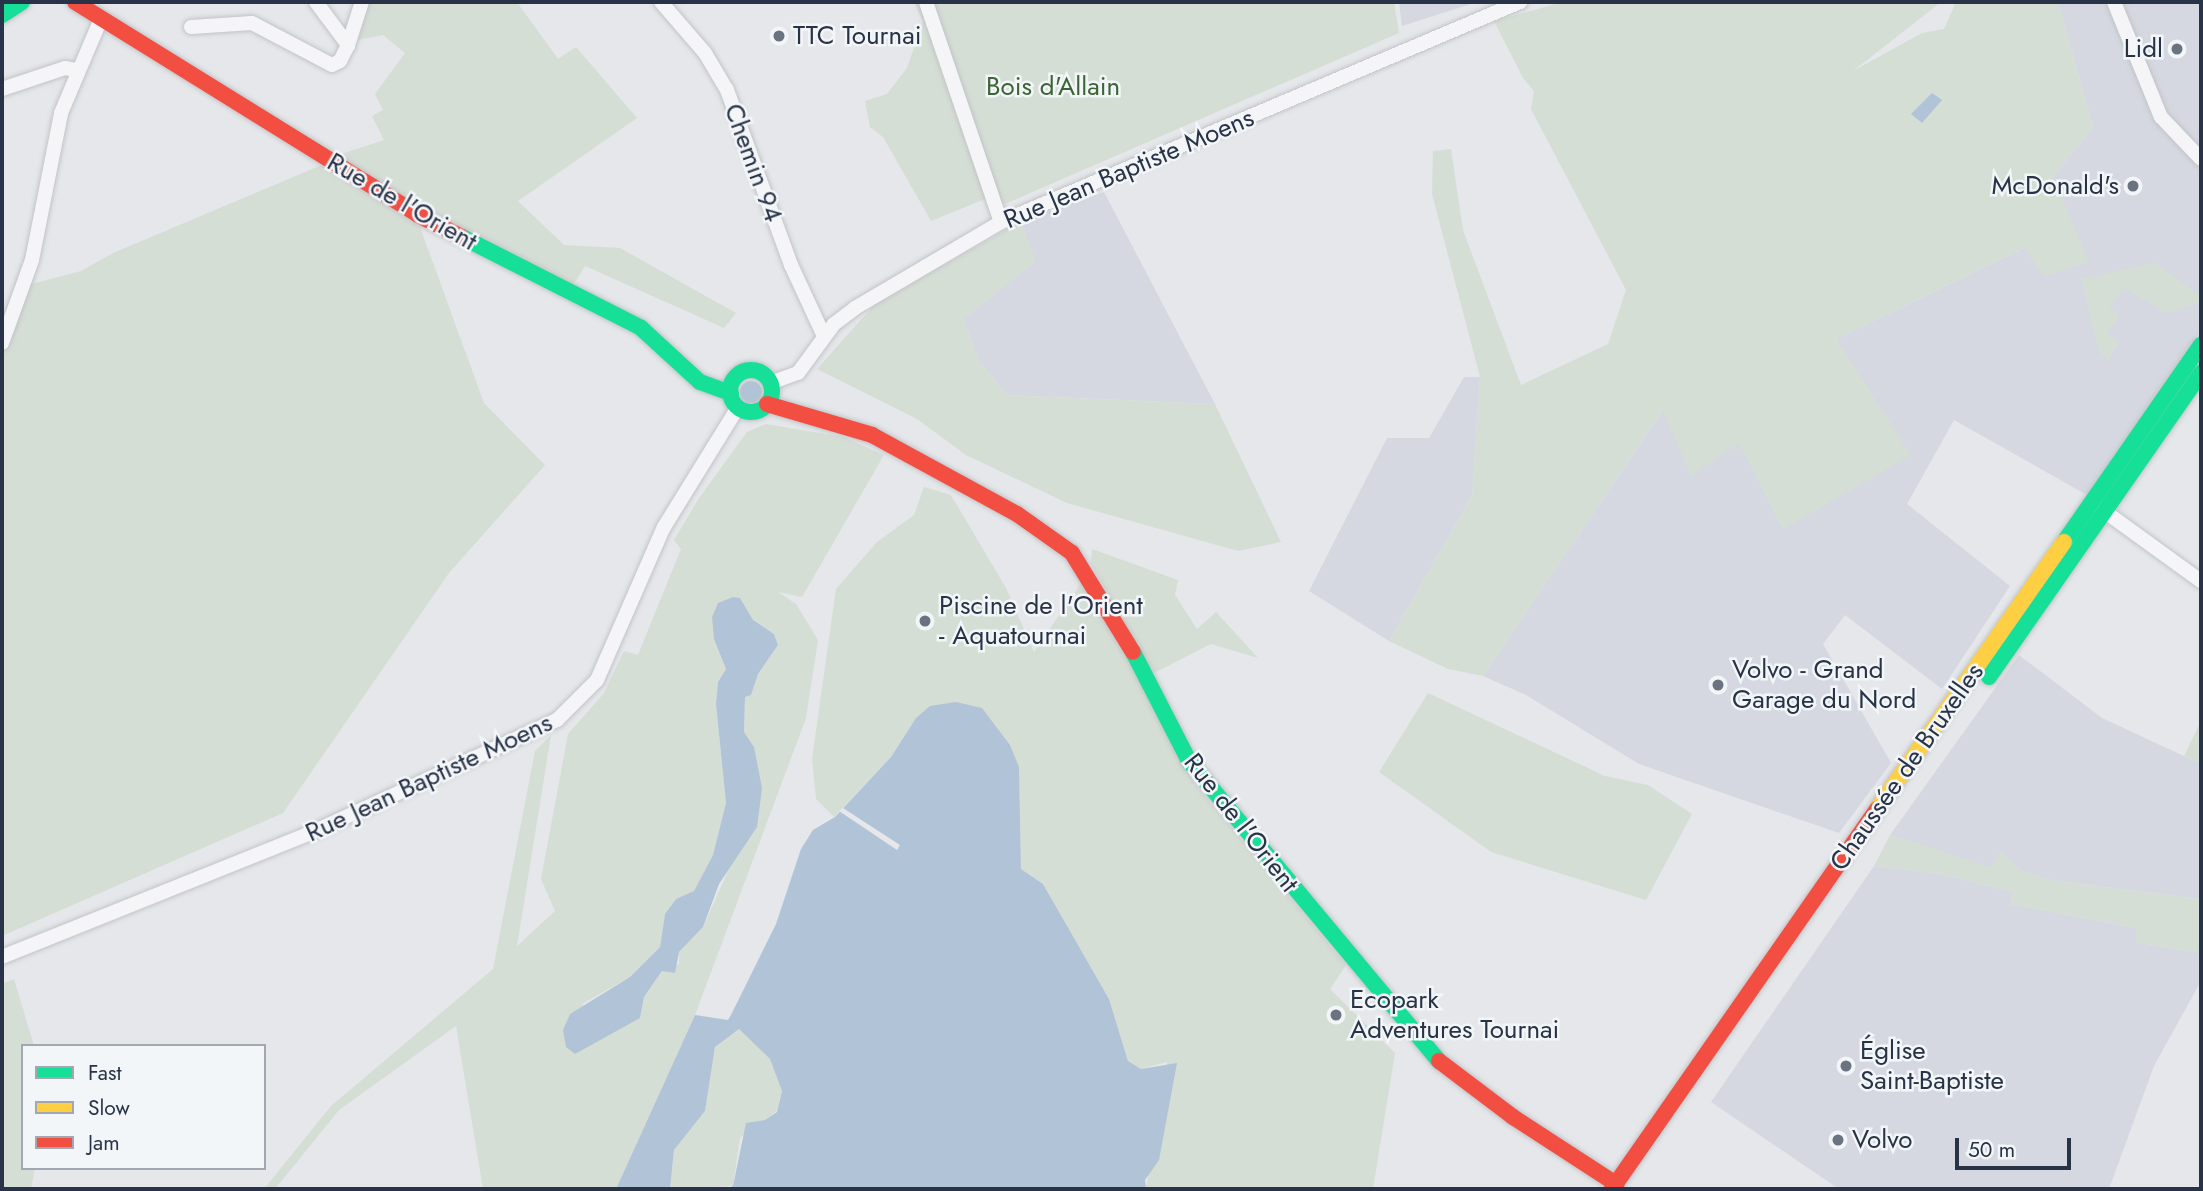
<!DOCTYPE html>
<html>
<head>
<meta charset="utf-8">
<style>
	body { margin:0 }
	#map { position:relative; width:2203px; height:1191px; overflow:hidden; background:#e5e7ea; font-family:Jost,sans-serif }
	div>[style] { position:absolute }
	.built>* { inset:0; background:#d5d8e0 }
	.green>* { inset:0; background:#d5ded5 }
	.water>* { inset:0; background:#b1c3d7 }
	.round { border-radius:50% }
	.pier>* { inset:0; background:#e5e7ea }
	.roads { filter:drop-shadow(0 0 2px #c2c4c8) drop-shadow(0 0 2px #c2c4c8) }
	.street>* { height:14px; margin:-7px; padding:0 7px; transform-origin:7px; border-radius:7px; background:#f5f5f7 }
	.fast>* { height:16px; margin:-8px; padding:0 8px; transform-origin:8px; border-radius:8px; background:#16e098 }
	.fast>.ring { margin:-8px; padding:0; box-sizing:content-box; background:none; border:16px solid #16e098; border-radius:50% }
	.slow>* { height:16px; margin:-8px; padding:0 8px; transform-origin:8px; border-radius:8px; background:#ffcf43 }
	.jam>* { height:16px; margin:-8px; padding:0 8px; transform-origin:8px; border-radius:8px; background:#f24e42 }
	.dots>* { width:19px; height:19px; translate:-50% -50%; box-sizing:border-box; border:4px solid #f3f6f9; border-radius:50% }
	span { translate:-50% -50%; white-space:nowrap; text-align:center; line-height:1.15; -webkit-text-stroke:5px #f3f6f9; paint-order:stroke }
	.poi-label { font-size:26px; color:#293347 }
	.left { translate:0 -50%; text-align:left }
	.right { translate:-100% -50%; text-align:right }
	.park-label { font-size:26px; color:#3c6435 }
	.street-label { font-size:26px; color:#293347 }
	.frame { position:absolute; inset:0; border:4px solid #293347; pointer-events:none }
	.legend { position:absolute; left:21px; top:1044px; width:245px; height:126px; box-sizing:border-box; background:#f3f6f9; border:2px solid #a2a8b2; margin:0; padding:9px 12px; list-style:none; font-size:21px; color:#293347 }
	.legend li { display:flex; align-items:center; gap:14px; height:35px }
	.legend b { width:35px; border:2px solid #a2a8b2 }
	.scale { position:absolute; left:1955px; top:1138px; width:116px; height:32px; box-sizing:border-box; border:4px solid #293347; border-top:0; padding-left:9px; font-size:21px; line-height:24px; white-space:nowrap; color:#293347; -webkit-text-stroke:5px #f3f6f9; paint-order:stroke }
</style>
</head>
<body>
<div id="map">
	<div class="built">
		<div style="clip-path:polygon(1399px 2px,1477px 2px,1402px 26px)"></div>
		<div style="clip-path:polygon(2058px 2px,2201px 2px,2201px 330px,2087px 495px,1954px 420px,1907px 504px,2010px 586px,1942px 689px,1845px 615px,1823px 644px,1891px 763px,1839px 833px,1639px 764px,1526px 695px,1483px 676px,1663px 410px,1836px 339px,2024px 248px,2053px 177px,2093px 127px)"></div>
		<div style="clip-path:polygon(1104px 192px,1215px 404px,1007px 395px,979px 361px,963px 319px,1035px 261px,1021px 221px)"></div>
		<div style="clip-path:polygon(1464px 377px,1480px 377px,1472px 496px,1389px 641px,1309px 591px,1387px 438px,1429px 438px)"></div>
		<div style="clip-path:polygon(2019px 655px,2102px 718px,2201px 764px,2201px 899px,2050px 880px,2021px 871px,2001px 852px,1991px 868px,1890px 835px)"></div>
		<div style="clip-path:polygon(1874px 866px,1941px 874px,2012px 892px,2011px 904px,2136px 928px,2136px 942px,2201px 953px,2201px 981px,2154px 1066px,2109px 1189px,1839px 1189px,1711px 1102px)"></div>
	</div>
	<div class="green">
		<div style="clip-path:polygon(369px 2px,517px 2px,558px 59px,576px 47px,637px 118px,518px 201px,564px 245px,620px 248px,736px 313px,724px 328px,585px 266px,573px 285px,326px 159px,384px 140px,372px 116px,383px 110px,375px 94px,405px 53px,383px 35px,358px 40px)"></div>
		<div style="clip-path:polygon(914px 2px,1394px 2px,1399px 33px,1005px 204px,990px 197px,931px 221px,883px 137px,870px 127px,865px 101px,887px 94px,907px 68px,923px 21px)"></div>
		<div style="clip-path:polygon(1563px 2px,1941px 2px,1853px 71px,1922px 33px,1944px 29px,1956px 2px,2058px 2px,2093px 127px,2053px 177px,2089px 262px,2044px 276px,2024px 248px,1836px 339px,1911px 455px,1783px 529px,1739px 443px,1691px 476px,1663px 410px,1483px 676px,1448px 669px,1389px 641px,1472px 496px,1480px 377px,1432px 194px,1433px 151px,1451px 149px,1463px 230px,1521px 385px,1608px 344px,1626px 290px,1531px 109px,1534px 91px,1523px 78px,1494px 21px)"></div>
		<div style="clip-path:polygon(324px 164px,420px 227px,484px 403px,545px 465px,449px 573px,283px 813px,2px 936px,2px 344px,24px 286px,81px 271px,113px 253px)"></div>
		<div style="clip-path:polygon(1021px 221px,1036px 261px,963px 319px,979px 361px,1007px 395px,1215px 404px,1281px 542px,1238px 551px,1067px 503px,966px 455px,917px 419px,817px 369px,874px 305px)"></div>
		<div style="clip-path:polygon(2155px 263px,2201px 297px,2201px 303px,2166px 313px,2124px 287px,2109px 308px,2120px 315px,2107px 334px,2119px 342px,2108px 361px,2098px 349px,2081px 279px)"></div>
		<div style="clip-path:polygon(evenodd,766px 424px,843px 437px,884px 455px,802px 597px,778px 592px,796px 604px,818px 640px,806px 718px,695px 1015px,616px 1189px,483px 1189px,456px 1026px,339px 1110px,275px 1189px,264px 1189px,331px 1106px,493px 969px,535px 751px,551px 735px,517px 946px,555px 911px,541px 879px,568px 734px,604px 693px,624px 651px,638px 655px,681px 549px,674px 540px,699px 498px,747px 432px,766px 424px,753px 620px,774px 634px,778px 645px,758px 674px,751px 695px,745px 696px,744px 732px,754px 747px,732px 862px,703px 927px,679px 952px,679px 964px,662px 971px,644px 997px,640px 1018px,610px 1032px,582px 1004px,630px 977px,660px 947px,665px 914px,676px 899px,694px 892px,713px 855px,726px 803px,716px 704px,718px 682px,726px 669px,714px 639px,753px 620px)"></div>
		<div style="clip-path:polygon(924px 487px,951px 495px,1006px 588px,1034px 652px,1086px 576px,1194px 783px,1346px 965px,1330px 989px,1395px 1053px,1373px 1189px,1146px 1189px,1167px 1062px,1141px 1069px,1128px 1061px,1109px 999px,1043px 884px,1021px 869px,1019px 767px,916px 718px,891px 757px,834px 817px,816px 799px,812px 759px,836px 589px,877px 542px,914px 515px)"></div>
		<div style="clip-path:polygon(1092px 549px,1178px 580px,1175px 595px,1197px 629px,1216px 612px,1258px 658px,1211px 644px,1150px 675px,1091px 563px)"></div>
		<div style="clip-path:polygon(1428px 693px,1605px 776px,1648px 785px,1692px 814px,1646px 900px,1491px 852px,1379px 772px)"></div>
		<div style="clip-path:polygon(2199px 725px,2201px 726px,2201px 764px,2184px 756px)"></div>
		<div style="clip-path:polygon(1890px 835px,1990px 867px,2001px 852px,2022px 871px,2050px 880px,2201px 899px,2201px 953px,2136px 942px,2136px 928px,2011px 904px,2012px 892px,1941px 874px,1874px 866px)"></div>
		<div style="clip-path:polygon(14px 979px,34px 1046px,23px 1046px,23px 1168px,35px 1168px,31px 1189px,2px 1189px,2px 984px)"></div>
		<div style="clip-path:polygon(739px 1029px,770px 1059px,782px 1091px,777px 1111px,740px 1138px,733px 1186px,670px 1189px,674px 1150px,705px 1111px,715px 1047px)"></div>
	</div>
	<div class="water">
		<div style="clip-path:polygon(1932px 93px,1942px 100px,1922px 123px,1911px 114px)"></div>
		<div class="round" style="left:740px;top:381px;width:22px;height:22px"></div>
		<div style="clip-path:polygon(733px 597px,740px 598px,753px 620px,774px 634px,778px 645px,758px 674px,751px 695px,745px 697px,744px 732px,754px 747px,762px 788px,757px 827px,719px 884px,703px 927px,679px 952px,675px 973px,662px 971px,644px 997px,640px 1018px,575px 1054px,566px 1047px,563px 1030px,570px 1014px,630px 977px,660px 947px,665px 914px,676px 899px,694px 891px,713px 855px,726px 803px,716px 704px,718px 682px,726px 669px,714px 639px,712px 617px,718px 603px)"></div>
		<div style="clip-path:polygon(956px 702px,982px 708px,1010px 745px,1019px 767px,1021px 869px,1043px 884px,1109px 999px,1128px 1061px,1141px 1069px,1177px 1063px,1159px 1160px,1145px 1180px,1146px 1189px,726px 1189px,733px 1186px,746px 1123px,765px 1120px,777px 1112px,782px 1091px,770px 1059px,739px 1029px,715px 1047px,705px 1111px,674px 1150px,670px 1189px,616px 1189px,695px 1015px,728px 1020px,732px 1013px,776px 924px,801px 849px,813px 830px,835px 817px,891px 757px,916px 718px,930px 706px)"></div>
	</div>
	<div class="pier">
		<div style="clip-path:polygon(843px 808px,900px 845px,897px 850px,839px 811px)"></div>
	</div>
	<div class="roads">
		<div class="street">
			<div style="left:316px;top:2px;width:54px;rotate:53.3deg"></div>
			<div style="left:661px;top:2px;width:67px;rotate:49.2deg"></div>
			<div style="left:705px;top:53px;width:43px;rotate:59.3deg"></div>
			<div style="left:727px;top:90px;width:186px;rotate:69.9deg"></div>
			<div style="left:791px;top:265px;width:78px;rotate:65.1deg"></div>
			<div style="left:926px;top:2px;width:232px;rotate:71.2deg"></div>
			<div style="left:2114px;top:2px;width:124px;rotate:67.8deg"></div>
			<div style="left:2161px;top:117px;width:58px;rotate:46.4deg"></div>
			<div style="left:191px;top:27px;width:61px;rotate:-3.8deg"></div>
			<div style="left:252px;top:23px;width:90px;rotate:27.7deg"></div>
			<div style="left:332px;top:65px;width:9px;rotate:-27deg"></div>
			<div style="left:340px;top:61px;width:18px;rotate:-63deg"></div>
			<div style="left:348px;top:45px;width:45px;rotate:-72deg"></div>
			<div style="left:2px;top:89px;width:66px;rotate:-18.4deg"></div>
			<div style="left:65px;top:68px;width:11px;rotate:10deg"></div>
			<div style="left:2px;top:343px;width:88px;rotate:-70.1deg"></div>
			<div style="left:32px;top:260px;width:150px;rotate:-78.8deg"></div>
			<div style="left:61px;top:113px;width:100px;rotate:-67deg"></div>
			<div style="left:770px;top:383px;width:30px;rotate:-20deg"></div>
			<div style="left:798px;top:373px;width:61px;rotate:-53.7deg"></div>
			<div style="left:834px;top:324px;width:26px;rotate:-37deg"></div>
			<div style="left:855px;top:308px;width:169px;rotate:-30.5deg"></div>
			<div style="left:1001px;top:222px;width:564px;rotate:-22.97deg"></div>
			<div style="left:2100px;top:508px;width:125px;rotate:35.9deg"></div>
			<div style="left:2px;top:957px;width:333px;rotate:-21.9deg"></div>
			<div style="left:311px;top:833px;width:271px;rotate:-24.7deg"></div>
			<div style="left:557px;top:720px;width:57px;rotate:-45deg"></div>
			<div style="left:597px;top:680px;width:167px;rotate:-66.4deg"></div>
			<div style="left:664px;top:527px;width:141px;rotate:-58.3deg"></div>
		</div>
		<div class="fast">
			<div style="left:2px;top:15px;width:24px;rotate:-33deg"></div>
			<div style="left:462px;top:237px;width:201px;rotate:26.9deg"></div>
			<div style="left:641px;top:328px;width:80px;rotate:42.5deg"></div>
			<div style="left:700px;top:382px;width:33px;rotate:20deg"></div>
			<div class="ring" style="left:730px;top:370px;width:26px;height:26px"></div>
			<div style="left:2064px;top:542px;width:240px;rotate:-55.2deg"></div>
			<div style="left:1133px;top:652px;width:123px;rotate:62.8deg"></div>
			<div style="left:1189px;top:761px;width:391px;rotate:50.2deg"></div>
			<div style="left:1989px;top:677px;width:371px;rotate:-55.1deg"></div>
		</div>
		<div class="slow">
			<div style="left:1877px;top:809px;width:326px;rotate:-55deg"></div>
		</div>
		<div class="jam">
			<div style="left:75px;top:2px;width:404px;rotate:31.8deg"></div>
			<div style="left:418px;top:215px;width:49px;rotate:26.6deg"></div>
			<div style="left:767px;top:404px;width:109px;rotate:16.4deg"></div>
			<div style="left:872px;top:435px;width:165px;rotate:28.6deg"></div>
			<div style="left:1017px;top:514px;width:67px;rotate:35.3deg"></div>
			<div style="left:1072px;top:553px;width:116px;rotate:58.4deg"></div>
			<div style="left:1439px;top:1061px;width:93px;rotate:37.1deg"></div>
			<div style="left:1513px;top:1117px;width:123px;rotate:33deg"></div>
			<div style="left:1612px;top:1189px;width:463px;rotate:-55.1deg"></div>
		</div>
	</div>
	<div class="dots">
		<div style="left:779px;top:36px;background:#6b7280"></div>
		<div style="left:2177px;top:49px;background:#6b7280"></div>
		<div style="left:2133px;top:186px;background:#6b7280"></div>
		<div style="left:925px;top:621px;background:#6b7280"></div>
		<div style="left:1718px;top:685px;background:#6b7280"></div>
		<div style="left:1336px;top:1015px;background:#6b7280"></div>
		<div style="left:1846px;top:1066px;background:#6b7280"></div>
		<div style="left:1838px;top:1140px;background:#6b7280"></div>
	</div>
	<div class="poi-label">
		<span class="left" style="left:793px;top:36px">TTC Tournai</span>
		<span class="right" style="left:2163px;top:49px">Lidl</span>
		<span class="right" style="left:2119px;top:186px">McDonald's</span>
		<span class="left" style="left:939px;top:621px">Piscine de l'Orient<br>- Aquatournai</span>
		<span class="left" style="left:1732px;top:685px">Volvo - Grand<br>Garage du Nord</span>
		<span class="left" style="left:1350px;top:1015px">Ecopark<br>Adventures Tournai</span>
		<span class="left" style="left:1860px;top:1066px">Église<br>Saint-Baptiste</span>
		<span class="left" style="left:1852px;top:1140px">Volvo</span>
	</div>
	<div class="park-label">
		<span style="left:1053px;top:87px">Bois d'Allain</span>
	</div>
	<div class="street-label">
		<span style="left:753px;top:163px;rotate:70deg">Chemin 94</span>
		<span style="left:1129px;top:169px;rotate:-23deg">Rue Jean Baptiste Moens</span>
		<span style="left:402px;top:202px;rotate:30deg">Rue de l'Orient</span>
		<span style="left:1907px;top:767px;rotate:-55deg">Chaussée de Bruxelles</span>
		<span style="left:429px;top:778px;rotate:-25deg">Rue Jean Baptiste Moens</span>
		<span style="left:1241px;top:823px;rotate:52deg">Rue de l'Orient</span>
	</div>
	<div class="frame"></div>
	<ul class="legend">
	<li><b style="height:9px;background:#16e098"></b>Fast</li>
	<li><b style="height:9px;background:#ffcf43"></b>Slow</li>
	<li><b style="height:9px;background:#f24e42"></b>Jam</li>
	</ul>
	<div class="scale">50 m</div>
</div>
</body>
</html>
